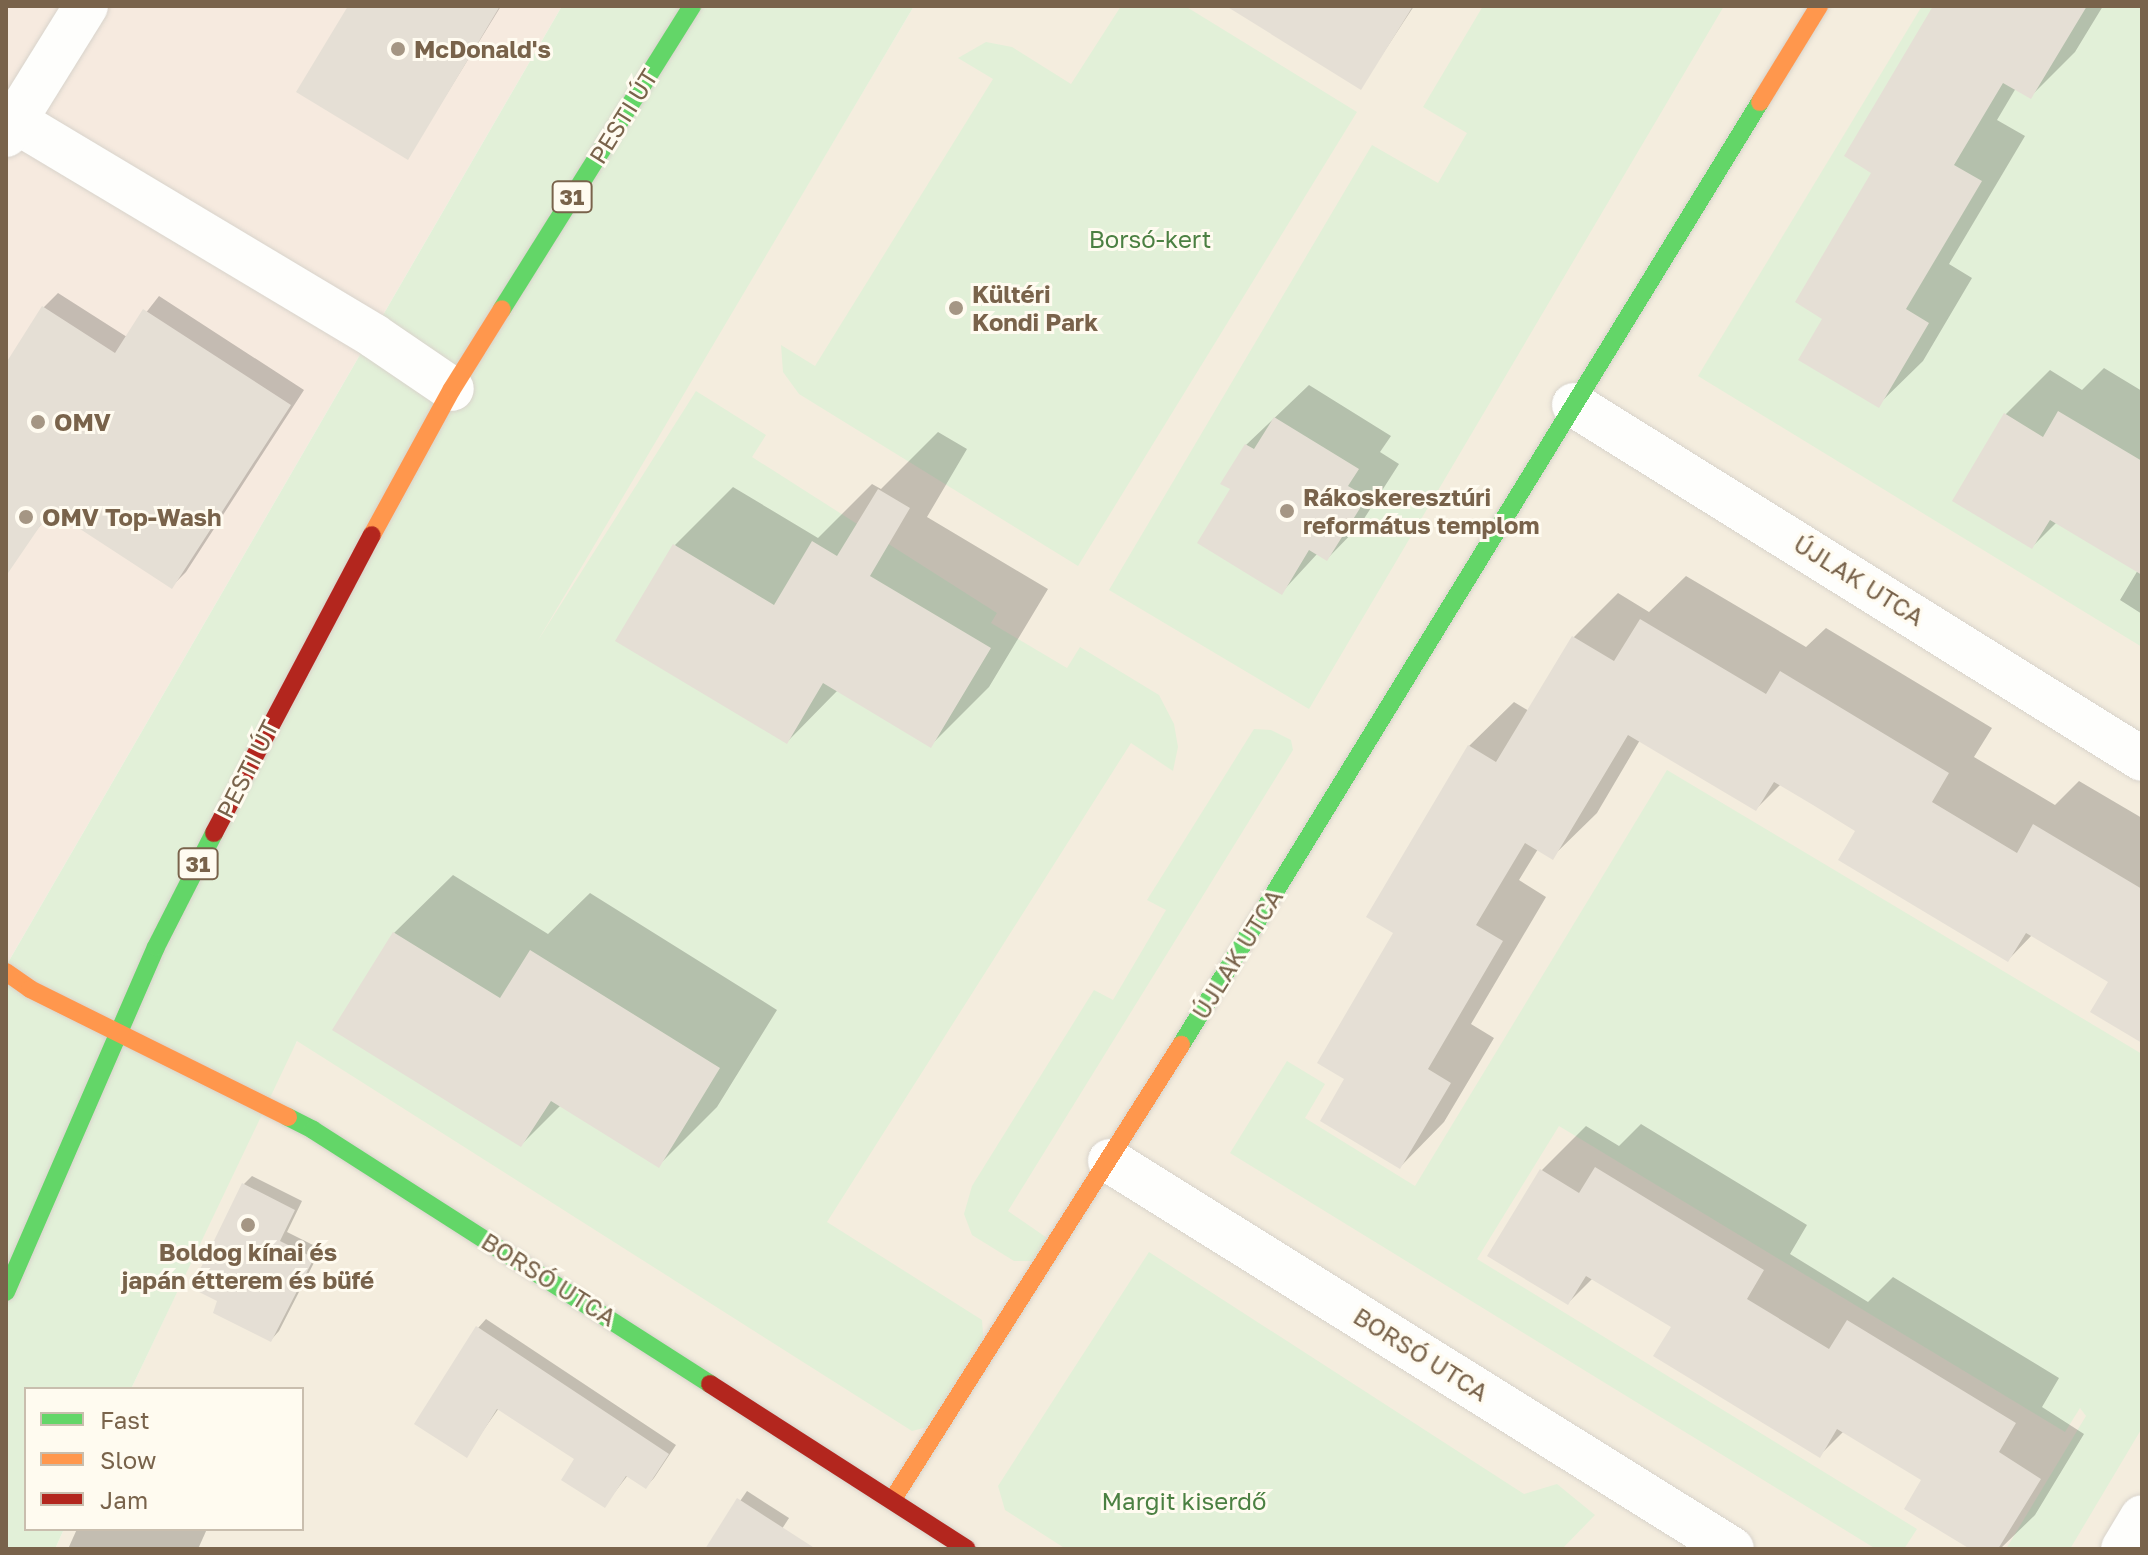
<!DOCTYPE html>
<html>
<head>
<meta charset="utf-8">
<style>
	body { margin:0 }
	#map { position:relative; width:2148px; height:1555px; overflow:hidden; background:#f8f6ee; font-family:"Golos Text",sans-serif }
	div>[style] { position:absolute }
	.residential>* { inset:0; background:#f4edde }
	.commercial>* { inset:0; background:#f6eadf }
	.green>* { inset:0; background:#e2f0d8 }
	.shadow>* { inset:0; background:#0003 }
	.building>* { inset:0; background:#e5dfd5 }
	.roads { filter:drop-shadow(0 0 2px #d8d3cb) drop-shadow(0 0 2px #d8d3cb) }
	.street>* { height:44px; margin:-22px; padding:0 22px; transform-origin:22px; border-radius:22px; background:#fefefc }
	.fast>* { height:18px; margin:-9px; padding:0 9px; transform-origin:9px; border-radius:9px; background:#63d668 }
	.slow>* { height:18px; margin:-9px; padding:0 9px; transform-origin:9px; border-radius:9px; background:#ff974d }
	.jam>* { height:18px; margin:-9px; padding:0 9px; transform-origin:9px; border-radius:9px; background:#b3261e }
	.dots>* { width:22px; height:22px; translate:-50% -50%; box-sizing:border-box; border:4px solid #fffbf0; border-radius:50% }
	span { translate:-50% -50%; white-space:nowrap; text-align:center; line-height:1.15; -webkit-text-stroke:6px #fffbf0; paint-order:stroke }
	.shield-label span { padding:2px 6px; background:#fffbf0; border:2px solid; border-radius:6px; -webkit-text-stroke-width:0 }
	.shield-label { font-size:22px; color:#79634b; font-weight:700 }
	.poi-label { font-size:24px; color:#79634b; font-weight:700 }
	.left { translate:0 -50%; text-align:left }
	.street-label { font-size:24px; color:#79634b }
	.park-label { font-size:24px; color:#4b8042 }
	.frame { position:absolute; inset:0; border:8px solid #79634b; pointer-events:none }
	.legend { position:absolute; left:24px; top:1387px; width:280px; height:144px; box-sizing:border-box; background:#fffbf0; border:2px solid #c9beae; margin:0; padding:10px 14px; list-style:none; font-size:24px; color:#79634b }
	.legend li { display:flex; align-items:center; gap:16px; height:40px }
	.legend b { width:40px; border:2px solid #c9beae }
</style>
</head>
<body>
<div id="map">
	<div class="residential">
		<div style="clip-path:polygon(914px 6px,2142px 6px,2142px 1549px,55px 1549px,64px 1529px,302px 1529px,302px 1389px,131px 1389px,289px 1055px)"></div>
	</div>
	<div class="commercial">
		<div style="clip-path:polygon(6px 6px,562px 6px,6px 966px)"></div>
	</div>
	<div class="green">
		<div style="clip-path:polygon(562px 6px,914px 6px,537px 642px,696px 391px,766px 435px,752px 457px,997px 613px,991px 623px,1067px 668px,1080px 647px,1159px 695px,1174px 724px,1178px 747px,1173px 771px,1131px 743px,827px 1222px,982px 1320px,984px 1346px,935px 1425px,912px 1431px,297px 1041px,131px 1389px,26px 1389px,26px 1529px,64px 1529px,55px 1549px,6px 1549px,6px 966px)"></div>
		<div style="clip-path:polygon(1121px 6px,1185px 6px,1357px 112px,1078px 566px,799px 394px,783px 372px,781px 345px,815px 366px,993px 79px,958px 58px,986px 42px,1012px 47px,1071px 84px)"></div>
		<div style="clip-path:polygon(1483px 6px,1724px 6px,1309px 709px,1109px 590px,1372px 145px,1438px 183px,1467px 133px,1423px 107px)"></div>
		<div style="clip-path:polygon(1922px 6px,2142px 6px,2142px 647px,1698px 376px)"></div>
		<div style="clip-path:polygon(1254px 729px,1271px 730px,1291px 740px,1293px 750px,1008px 1211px,1050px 1240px,1035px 1261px,1014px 1261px,972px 1235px,964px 1214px,972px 1186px,1094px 990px,1113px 1000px,1166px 910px,1147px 900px)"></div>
		<div style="clip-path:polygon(1667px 770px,2142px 1054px,2142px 1428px,2070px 1549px,2006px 1549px,2086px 1416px,2080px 1408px,2065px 1432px,1559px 1126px,1477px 1259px,1917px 1529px,1904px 1549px,1876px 1549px,1230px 1153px,1287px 1061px,1325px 1084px,1305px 1118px,1415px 1186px)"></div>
		<div style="clip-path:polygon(1149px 1252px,1524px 1494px,1557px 1484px,1595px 1515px,1562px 1549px,1066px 1549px,1005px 1510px,998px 1486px)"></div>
	</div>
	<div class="shadow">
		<div style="clip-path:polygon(350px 6px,501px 6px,408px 157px)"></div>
		<div style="clip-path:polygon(1230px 6px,1414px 6px,1361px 87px)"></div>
		<div style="clip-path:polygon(1935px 6px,2103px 6px,2075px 52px,2031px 96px,2016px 88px,1997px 120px,2025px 136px,1949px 264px,1972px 278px,1923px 361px,1878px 405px,1825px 318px)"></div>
		<div style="clip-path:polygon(58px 293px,127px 337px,159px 296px,304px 390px,186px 572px,172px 586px,54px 509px,30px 538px,6px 527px,6px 366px,44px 307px)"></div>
		<div style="clip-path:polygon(2104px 368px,2142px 391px,2142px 614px,2120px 600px,2138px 570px,2057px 522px,2032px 547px,2005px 415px,2050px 370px,2082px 390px)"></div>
		<div style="clip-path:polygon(1309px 385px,1391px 436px,1380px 452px,1399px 464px,1360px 525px,1327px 559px,1318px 553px,1282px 592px,1233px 488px,1246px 445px)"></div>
		<div style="clip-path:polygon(938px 432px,967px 449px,927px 517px,1048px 589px,989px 687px,931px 745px,838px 690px,787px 742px,675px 545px,733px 487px,818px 538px,872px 484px,881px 489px)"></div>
		<div style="clip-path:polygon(1686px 576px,1806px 647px,1826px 628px,1992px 728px,1974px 757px,2055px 805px,2079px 781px,2142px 818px,2142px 1041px,2110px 981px,2032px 935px,2008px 960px,1858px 830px,1781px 784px,1756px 809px,1640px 740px,1597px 813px,1552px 857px,1538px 849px,1519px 880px,1546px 897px,1471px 1024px,1494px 1038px,1444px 1122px,1400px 1167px,1347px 1079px,1396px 932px,1469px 746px,1514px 702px,1529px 711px,1573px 638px,1618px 593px,1649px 612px)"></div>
		<div style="clip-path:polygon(453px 875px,548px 934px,590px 893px,777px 1010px,717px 1107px,659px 1165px,561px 1105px,521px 1145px,394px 933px)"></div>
		<div style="clip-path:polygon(1641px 1124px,1807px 1225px,1790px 1254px,1868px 1302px,1893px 1277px,2059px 1378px,2042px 1407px,2084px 1434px,2035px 1515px,2000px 1549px,1974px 1549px,1924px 1480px,1844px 1431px,1820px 1455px,1673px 1327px,1593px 1278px,1568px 1303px,1542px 1170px,1586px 1126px,1619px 1146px)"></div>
		<div style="clip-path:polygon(252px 1176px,302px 1201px,287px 1232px,321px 1249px,279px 1331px,271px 1340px,244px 1184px)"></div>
		<div style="clip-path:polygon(486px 1319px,676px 1445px,654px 1478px,646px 1487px,628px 1475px,605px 1505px,577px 1459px,499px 1408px,466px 1455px,478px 1328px)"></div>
		<div style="clip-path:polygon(747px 1491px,789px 1518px,769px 1549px,707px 1549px)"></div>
		<div style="clip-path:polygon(77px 1529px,207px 1529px,198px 1549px,68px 1549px)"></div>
	</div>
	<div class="building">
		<div style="clip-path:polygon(348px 6px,500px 6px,408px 160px,296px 92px)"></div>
		<div style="clip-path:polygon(1226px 6px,1413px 6px,1361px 90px)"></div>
		<div style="clip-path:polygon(1933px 6px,2087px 6px,2031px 99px,2003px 83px,1954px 165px,1982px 181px,1906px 309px,1929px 323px,1879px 408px,1798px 360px,1822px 319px,1795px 302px,1871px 173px,1844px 156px)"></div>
		<div style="clip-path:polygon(42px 306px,115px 353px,143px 309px,291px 405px,172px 589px,51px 510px,6px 576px,6px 363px)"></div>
		<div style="clip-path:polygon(2058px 411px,2142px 461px,2142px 575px,2050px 520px,2032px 549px,1952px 501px,2004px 413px,2043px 437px)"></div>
		<div style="clip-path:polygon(1274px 417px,1359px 469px,1348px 486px,1367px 497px,1327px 561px,1309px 550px,1282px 595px,1197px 543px,1230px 489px,1220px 484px,1245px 444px,1254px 449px)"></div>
		<div style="clip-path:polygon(878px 489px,910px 508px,870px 576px,991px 648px,931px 748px,823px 683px,787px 744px,615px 641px,673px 544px,774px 605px,812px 541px,837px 556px)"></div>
		<div style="clip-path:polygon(1640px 619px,1766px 694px,1780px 671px,1949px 773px,1932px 802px,2017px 853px,2033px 824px,2142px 889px,2142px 1043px,2090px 1012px,2108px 982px,2026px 933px,2008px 962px,1838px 860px,1855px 831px,1813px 805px,1774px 782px,1756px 811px,1628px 735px,1553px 860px,1525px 843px,1476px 925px,1503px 941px,1428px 1069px,1451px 1083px,1400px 1169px,1320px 1121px,1344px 1079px,1317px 1063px,1393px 933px,1366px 917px,1468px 745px,1496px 762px,1572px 636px,1614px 661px)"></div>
		<div style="clip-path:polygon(393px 932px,500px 998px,530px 950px,720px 1068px,659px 1168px,551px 1101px,521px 1147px,332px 1030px)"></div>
		<div style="clip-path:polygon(1595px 1167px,1764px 1270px,1747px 1299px,1829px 1349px,1847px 1320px,2016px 1423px,1999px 1452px,2041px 1479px,1998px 1549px,1970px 1549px,1904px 1509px,1921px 1480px,1837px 1429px,1820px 1458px,1653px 1356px,1671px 1327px,1586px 1276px,1568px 1305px,1487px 1256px,1540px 1169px,1579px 1193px)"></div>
		<div style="clip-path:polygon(242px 1183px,295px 1210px,280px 1241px,314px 1258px,271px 1342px,213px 1313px,217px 1301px,191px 1288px)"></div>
		<div style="clip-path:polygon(476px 1326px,669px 1454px,646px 1489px,626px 1476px,605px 1508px,561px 1480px,574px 1459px,497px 1409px,467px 1458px,414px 1424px)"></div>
		<div style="clip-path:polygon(737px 1498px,816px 1549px,705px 1549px)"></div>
	</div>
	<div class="roads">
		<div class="street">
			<div style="left:15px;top:121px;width:418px;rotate:30.9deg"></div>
			<div style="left:374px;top:336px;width:94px;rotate:34.2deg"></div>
			<div style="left:6px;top:135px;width:152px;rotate:-58.2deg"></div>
			<div style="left:1574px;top:405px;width:669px;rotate:31.93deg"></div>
			<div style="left:1110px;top:1161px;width:733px;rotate:31.96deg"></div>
			<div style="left:2123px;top:1549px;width:37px;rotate:-59deg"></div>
		</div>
		<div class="fast">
			<div style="left:502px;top:309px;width:358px;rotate:-57.9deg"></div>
			<div style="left:1181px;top:1045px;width:1107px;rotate:-58.45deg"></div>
			<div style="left:288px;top:1117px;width:28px;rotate:27deg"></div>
			<div style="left:313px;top:1130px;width:471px;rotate:32.6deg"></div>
			<div style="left:6px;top:1292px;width:376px;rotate:-66.5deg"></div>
			<div style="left:156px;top:947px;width:128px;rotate:-63deg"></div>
		</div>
		<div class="slow">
			<div style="left:1760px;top:102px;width:113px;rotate:-58.4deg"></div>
			<div style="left:372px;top:535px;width:166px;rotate:-61.3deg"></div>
			<div style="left:452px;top:389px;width:94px;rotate:-58deg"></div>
			<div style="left:6px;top:972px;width:29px;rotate:35deg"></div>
			<div style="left:30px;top:989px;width:288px;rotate:26.4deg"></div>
			<div style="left:893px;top:1499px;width:538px;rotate:-57.61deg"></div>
		</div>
		<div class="jam">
			<div style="left:214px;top:833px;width:337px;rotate:-62.1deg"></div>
			<div style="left:710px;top:1384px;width:305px;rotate:32.7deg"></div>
		</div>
	</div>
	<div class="dots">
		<div style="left:398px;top:49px;background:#a59684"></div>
		<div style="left:956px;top:308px;background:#a59684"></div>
		<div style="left:38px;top:422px;background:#a59684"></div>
		<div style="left:1287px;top:511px;background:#a59684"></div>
		<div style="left:26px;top:517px;background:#a59684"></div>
		<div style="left:248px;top:1225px;background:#a59684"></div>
	</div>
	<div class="shield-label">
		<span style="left:572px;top:197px">31</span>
		<span style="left:198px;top:864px">31</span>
	</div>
	<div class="poi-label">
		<span class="left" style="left:414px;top:49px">McDonald's</span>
		<span class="left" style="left:972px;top:308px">Kültéri<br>Kondi Park</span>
		<span class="left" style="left:54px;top:422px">OMV</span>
		<span class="left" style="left:1303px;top:511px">Rákoskeresztúri<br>református templom</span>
		<span class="left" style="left:42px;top:517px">OMV Top-Wash</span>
		<span style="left:248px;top:1266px">Boldog kínai és<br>japán étterem és büfé</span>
	</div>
	<div class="street-label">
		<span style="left:623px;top:116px;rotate:-58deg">PESTI ÚT</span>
		<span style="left:1859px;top:580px;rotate:32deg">ÚJLAK UTCA</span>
		<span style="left:247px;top:769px;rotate:-63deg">PESTI ÚT</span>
		<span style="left:1237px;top:954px;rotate:-58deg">ÚJLAK UTCA</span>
		<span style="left:549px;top:1279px;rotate:32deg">BORSÓ UTCA</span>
		<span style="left:1421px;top:1354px;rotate:32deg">BORSÓ UTCA</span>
	</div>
	<div class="park-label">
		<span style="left:1150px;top:239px">Borsó-kert</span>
		<span style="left:1184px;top:1501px">Margit kiserdő</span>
	</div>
	<div class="frame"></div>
	<ul class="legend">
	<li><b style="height:10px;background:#63d668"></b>Fast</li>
	<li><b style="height:10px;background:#ff974d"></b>Slow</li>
	<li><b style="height:10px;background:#b3261e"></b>Jam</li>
	</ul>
</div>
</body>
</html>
